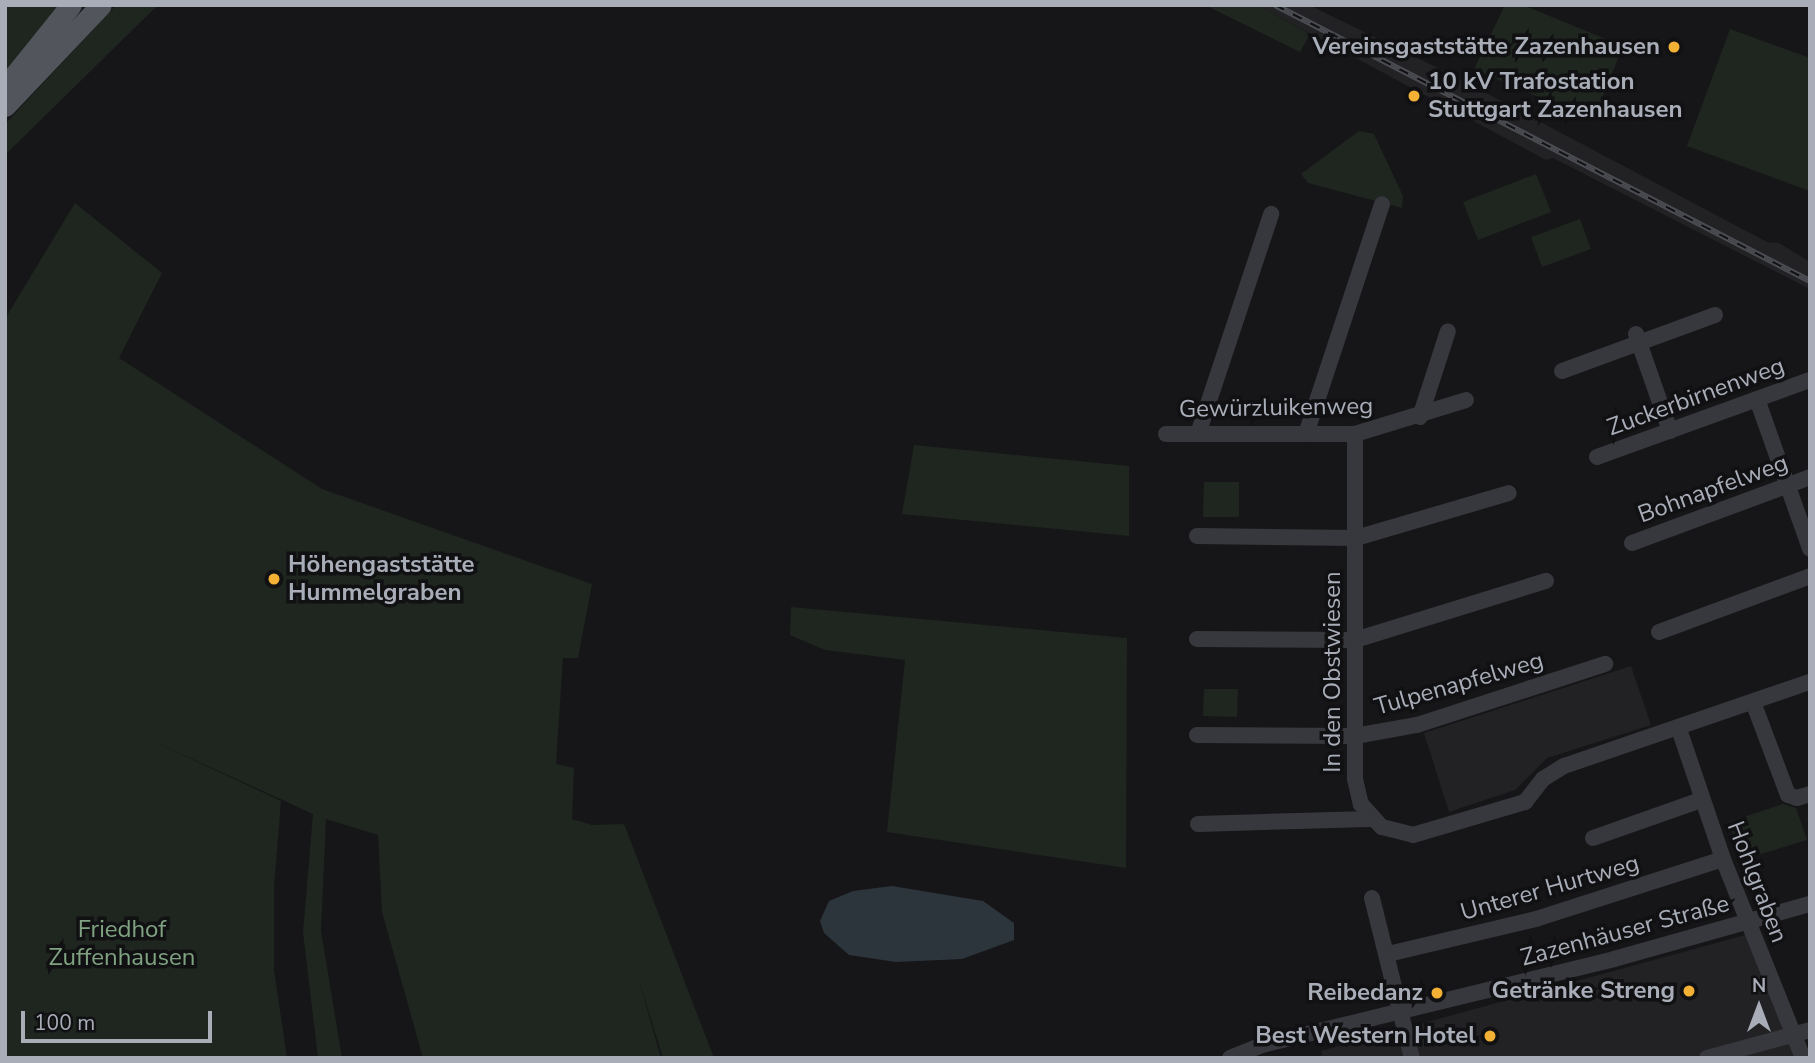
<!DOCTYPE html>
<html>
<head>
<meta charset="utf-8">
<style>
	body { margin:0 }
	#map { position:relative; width:1815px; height:1063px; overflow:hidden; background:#161618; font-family:"Nunito Sans",sans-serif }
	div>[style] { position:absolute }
	.built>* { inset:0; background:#222225 }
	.green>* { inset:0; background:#1e261f }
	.water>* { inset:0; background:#2c353c }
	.minor>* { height:16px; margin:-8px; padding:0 8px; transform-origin:8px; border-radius:8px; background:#37383d }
	.major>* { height:21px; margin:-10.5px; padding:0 10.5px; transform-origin:10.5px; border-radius:10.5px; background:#53555c }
	.rail>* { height:6px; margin-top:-3px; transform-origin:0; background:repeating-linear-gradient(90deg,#111113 0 10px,#4a4c52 0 20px); box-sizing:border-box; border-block:2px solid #4a4c52 }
	.dots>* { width:19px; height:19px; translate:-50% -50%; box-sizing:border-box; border:4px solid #111113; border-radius:50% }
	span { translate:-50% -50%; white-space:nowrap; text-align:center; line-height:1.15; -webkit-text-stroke:7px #111113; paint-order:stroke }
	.poi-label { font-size:24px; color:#a8adb8; font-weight:700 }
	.right { translate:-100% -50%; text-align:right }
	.left { translate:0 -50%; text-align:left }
	.street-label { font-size:24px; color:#a8adb8 }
	.park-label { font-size:24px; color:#7fa381 }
	.frame { position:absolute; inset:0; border:7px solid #a8adb8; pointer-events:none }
	.north { position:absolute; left:1724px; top:972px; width:70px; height:70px; -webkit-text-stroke:5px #111113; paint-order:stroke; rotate:0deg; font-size:19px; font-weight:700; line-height:28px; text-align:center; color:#a8adb8 }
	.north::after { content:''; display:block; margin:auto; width:24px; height:32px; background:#a8adb8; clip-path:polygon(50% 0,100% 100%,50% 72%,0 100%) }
	.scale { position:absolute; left:21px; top:1011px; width:191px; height:32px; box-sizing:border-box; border:4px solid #a8adb8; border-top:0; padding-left:9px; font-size:21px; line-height:24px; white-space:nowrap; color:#a8adb8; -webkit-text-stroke:5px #111113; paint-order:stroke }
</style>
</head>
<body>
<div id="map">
	<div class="built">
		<div style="clip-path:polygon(1257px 5px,1309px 5px,1446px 72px,1767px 242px,1779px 243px,1810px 262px,1810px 289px,1553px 158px,1546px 160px)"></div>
		<div style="clip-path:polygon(1631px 666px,1651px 725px,1547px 758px,1515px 790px,1449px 812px,1424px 733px)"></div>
		<div style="clip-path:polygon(1749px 934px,1808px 1058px,1313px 1058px,1322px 1055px,1321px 1051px)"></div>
	</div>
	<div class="green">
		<div style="clip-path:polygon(5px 5px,62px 5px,5px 77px)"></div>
		<div style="clip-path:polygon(116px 5px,158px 5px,5px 155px,5px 124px)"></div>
		<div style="clip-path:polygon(1205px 5px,1257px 5px,1310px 34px,1300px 52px)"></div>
		<div style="clip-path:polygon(1505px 5px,1523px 5px,1623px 46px,1593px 121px,1474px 69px)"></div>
		<div style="clip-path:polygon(1730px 29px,1810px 58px,1810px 191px,1687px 146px)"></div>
		<div style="clip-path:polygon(1359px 131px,1374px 134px,1403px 196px,1402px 208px,1308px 183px,1301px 174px)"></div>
		<div style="clip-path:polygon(1536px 174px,1551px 212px,1478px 240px,1463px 202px)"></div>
		<div style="clip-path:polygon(75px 203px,162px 273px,119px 358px,322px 489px,592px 584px,578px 658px,563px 658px,556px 764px,574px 768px,572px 819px,592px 825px,624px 824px,714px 1058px,663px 1058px,638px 977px,661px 1058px,423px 1058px,382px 912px,378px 835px,326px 819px,321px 931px,342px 1058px,318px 1058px,303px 932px,313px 814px,151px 740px,281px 801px,274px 887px,274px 970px,287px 1058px,5px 1058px,5px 319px)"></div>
		<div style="clip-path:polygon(1580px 219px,1591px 249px,1542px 267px,1531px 237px)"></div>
		<div style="clip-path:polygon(914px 445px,1129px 466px,1129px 536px,902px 514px)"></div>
		<div style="clip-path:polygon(1204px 482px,1239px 482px,1239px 517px,1203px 517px)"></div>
		<div style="clip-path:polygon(791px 607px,1127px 638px,1126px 868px,887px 832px,905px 660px,825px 650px,790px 635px)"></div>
		<div style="clip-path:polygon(1204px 689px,1238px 689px,1237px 717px,1203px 716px)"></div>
		<div style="clip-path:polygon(1783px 804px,1796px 808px,1807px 840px,1741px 860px,1729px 822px)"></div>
	</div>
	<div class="water">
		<div style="clip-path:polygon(892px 886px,983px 901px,1014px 923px,1014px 940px,962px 959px,896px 962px,849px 955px,824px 933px,820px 921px,829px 901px,853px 891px)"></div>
	</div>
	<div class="minor">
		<div style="left:1636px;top:334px;width:103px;rotate:70.7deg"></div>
		<div style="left:1562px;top:371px;width:163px;rotate:-20.1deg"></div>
		<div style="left:1757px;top:399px;width:159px;rotate:70.5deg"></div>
		<div style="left:1420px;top:417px;width:90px;rotate:-72deg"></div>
		<div style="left:1166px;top:434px;width:189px"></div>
		<div style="left:1355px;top:434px;width:116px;rotate:-17deg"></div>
		<div style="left:1198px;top:434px;width:232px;rotate:-71.6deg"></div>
		<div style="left:1306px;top:434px;width:242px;rotate:-71.7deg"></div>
		<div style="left:1355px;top:434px;width:345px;rotate:90deg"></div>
		<div style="left:1355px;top:779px;width:26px;rotate:77deg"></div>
		<div style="left:1361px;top:804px;width:31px;rotate:48deg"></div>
		<div style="left:1382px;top:827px;width:32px;rotate:14deg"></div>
		<div style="left:1413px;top:835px;width:117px;rotate:-16.4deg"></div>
		<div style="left:1525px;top:802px;width:29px;rotate:-52deg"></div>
		<div style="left:1543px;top:779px;width:25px;rotate:-32deg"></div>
		<div style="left:1564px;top:766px;width:260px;rotate:-18.9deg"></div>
		<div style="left:1597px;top:457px;width:226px;rotate:-19.9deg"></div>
		<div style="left:1197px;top:536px;width:159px;rotate:0.7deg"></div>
		<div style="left:1356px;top:538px;width:159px;rotate:-16.4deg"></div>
		<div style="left:1632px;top:543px;width:190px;rotate:-20.3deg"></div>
		<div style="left:1659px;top:632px;width:161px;rotate:-20.3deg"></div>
		<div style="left:1197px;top:639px;width:158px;rotate:0.4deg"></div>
		<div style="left:1355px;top:640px;width:200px;rotate:-17.2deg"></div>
		<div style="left:1753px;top:702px;width:99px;rotate:69.4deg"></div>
		<div style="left:1788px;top:795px;width:9px;rotate:18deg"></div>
		<div style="left:1797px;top:798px;width:14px;rotate:-17deg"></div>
		<div style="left:1679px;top:729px;width:137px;rotate:71.3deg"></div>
		<div style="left:1723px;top:859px;width:214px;rotate:68.1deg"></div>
		<div style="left:1197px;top:735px;width:158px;rotate:0.4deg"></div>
		<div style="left:1355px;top:736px;width:63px;rotate:-10.1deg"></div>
		<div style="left:1417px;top:725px;width:198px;rotate:-18deg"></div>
		<div style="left:1198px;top:824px;width:172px;rotate:-1.7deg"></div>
		<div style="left:1593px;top:838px;width:114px;rotate:-19.4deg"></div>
		<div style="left:1372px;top:898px;width:165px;rotate:76deg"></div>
		<div style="left:1388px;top:954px;width:152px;rotate:-13.3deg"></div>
		<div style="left:1536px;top:919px;width:196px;rotate:-17.8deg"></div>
		<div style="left:1230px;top:1058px;width:35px;rotate:-22deg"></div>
		<div style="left:1262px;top:1045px;width:362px;rotate:-13.7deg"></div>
		<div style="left:1614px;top:959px;width:204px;rotate:-15.7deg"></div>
		<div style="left:1707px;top:1058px;width:107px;rotate:-15.2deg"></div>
	</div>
	<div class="major">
		<div style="left:5px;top:87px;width:105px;rotate:-51.2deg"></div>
		<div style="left:5px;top:106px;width:139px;rotate:-46.5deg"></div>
	</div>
	<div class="rail">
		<div style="left:1275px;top:5px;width:602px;rotate:27.29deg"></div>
	</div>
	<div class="dots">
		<div style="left:1674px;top:47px;background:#f2b134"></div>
		<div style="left:1414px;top:96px;background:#f2b134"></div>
		<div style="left:274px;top:579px;background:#f2b134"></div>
		<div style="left:1689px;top:991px;background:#f2b134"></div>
		<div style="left:1437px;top:993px;background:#f2b134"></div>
		<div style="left:1490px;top:1036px;background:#f2b134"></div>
	</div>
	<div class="poi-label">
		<span class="right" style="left:1660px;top:47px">Vereinsgaststätte Zazenhausen</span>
		<span class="left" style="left:1428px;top:96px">10 kV Trafostation<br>Stuttgart Zazenhausen</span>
		<span class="left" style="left:288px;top:579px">Höhengaststätte<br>Hummelgraben</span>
		<span class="right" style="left:1675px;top:991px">Getränke Streng</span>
		<span class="right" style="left:1423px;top:993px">Reibedanz</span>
		<span class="right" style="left:1476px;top:1036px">Best Western Hotel</span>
	</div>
	<div class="street-label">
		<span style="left:1696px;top:397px;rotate:-20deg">Zuckerbirnenweg</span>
		<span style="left:1276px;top:408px;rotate:-1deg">Gewürzluikenweg</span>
		<span style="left:1713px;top:489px;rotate:-20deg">Bohnapfelweg</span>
		<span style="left:1333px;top:672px;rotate:-90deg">In den Obstwiesen</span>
		<span style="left:1459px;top:684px;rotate:-16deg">Tulpenapfelweg</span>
		<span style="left:1757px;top:882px;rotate:69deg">Hohlgraben</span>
		<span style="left:1550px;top:888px;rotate:-16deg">Unterer Hurtweg</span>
		<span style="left:1625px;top:931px;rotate:-15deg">Zazenhäuser Straße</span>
	</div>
	<div class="park-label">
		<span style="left:122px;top:944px">Friedhof<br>Zuffenhausen</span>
	</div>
	<div class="frame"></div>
	<div class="north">N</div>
	<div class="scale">100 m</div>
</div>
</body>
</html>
